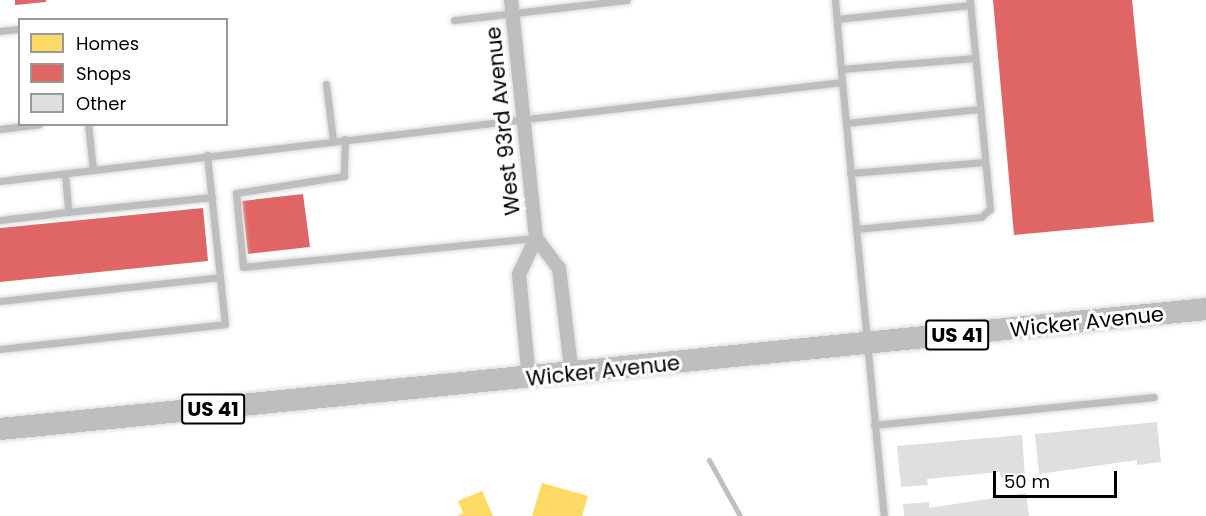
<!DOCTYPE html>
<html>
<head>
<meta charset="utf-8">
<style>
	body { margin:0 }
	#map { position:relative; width:1206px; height:516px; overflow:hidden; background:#fff; font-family:Poppins,sans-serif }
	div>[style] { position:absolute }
	.homes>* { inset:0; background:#ffd966 }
	.shops>* { inset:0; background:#e06666 }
	.stream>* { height:5px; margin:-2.5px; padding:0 2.5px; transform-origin:2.5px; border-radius:2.5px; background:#bfbfbf }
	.building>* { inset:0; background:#dfdfdf }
	.roads { filter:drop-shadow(0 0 2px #dbdbdb) drop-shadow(0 0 2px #dbdbdb) }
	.service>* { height:7px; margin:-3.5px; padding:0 3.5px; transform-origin:3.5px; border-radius:3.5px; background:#bebebe }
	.minor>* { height:14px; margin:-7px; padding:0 7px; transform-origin:7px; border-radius:7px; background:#bebebe }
	.trunk>* { height:22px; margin:-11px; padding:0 11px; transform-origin:11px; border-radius:11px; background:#bebebe }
	span { translate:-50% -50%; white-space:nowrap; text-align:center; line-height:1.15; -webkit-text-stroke:6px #fff; paint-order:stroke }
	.shield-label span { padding:2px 4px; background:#fff; border:2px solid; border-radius:4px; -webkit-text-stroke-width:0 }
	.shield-label { font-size:20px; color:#000; font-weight:700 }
	.street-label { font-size:21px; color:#000 }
	.legend { position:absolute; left:18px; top:18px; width:210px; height:108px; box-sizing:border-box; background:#fff; border:2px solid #999; margin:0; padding:8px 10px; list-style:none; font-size:18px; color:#000 }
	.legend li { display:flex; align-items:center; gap:12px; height:30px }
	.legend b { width:30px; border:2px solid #999 }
	.scale { position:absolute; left:993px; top:471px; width:124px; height:27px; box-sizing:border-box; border:3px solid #000; border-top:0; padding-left:8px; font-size:18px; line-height:21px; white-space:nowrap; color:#000; -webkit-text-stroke:4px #fff; paint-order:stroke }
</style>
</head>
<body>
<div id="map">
	<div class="homes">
		<div style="clip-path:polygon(542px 483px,588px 496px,582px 516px,532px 516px)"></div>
		<div style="clip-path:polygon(482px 491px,493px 516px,457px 516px,463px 513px,458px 501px)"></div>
	</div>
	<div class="shops">
		<div style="clip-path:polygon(15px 0,46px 0,46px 2px,15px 5px)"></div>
		<div style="clip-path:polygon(993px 0,1132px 0,1154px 222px,1014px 235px)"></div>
		<div style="clip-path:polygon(303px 194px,310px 247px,248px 254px,242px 201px)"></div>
		<div style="clip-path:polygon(203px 208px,208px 261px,0 282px,0 228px)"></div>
	</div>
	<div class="stream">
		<div style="left:709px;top:460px;width:64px;rotate:61deg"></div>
	</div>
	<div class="building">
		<div style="clip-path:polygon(1157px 422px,1161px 462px,1137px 465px,1137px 460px,1039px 474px,1035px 434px)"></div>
		<div style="clip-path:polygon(1022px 435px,1025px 476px,1001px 478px,1000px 472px,927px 479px,928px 485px,901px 487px,897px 446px)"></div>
		<div style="clip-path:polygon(1026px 493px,1029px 516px,904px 516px,903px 504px,929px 502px,929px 508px)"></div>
	</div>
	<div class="roads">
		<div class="service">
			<div style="left:835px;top:0;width:82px;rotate:85.1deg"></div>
			<div style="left:837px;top:19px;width:134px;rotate:-6deg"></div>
			<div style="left:454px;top:20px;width:174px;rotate:-6.6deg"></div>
			<div style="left:0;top:31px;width:20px;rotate:-6deg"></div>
			<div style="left:841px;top:69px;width:134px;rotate:-4.7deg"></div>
			<div style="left:326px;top:84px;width:56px;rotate:82.9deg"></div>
			<div style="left:846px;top:123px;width:135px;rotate:-6deg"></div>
			<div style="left:88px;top:124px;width:46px;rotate:83.8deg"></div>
			<div style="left:0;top:129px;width:39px;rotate:-7deg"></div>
			<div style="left:345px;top:139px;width:37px;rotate:92deg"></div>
			<div style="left:344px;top:176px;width:109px;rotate:171.1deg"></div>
			<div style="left:236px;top:193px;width:74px;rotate:84.6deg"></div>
			<div style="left:243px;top:267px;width:294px;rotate:-5.7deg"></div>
			<div style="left:850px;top:173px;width:135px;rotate:-4.7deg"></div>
			<div style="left:65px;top:174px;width:38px;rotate:85deg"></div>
			<div style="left:68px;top:212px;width:145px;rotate:-5.9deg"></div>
			<div style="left:0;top:181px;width:848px;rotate:-6.71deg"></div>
			<div style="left:842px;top:82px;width:436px;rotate:84.5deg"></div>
			<div style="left:0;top:220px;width:68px;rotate:-6.7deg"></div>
			<div style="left:856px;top:229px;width:126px;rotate:-5.5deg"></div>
			<div style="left:981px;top:217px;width:12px;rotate:-42deg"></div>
			<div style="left:990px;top:209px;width:210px;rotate:-95.5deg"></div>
			<div style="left:0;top:301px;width:221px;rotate:-6.2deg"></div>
			<div style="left:220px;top:277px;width:123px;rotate:-96.1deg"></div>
			<div style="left:0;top:349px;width:226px;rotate:-6.3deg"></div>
			<div style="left:225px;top:324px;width:47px;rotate:-96.1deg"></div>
			<div style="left:874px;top:425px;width:281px;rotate:-5.7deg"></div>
		</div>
		<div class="minor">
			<div style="left:511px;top:0;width:239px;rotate:84deg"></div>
			<div style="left:536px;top:238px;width:40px;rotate:115deg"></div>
			<div style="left:519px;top:274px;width:105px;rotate:84.6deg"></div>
			<div style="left:536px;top:238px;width:38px;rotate:53deg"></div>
			<div style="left:559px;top:268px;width:108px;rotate:83.1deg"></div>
		</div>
		<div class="trunk">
			<div style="left:0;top:429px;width:1212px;rotate:-5.68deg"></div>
		</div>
	</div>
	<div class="shield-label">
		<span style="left:957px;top:335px">US 41</span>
		<span style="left:213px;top:409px">US 41</span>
	</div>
	<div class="street-label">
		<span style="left:503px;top:121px;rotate:-96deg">West 93rd Avenue</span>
		<span style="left:1087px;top:322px;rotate:-6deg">Wicker Avenue</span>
		<span style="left:603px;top:371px;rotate:-6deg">Wicker Avenue</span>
	</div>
	<ul class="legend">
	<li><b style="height:16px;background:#ffd966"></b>Homes</li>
	<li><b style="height:16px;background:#e06666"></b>Shops</li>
	<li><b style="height:16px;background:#dfdfdf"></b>Other</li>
	</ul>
	<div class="scale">50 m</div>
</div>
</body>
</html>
